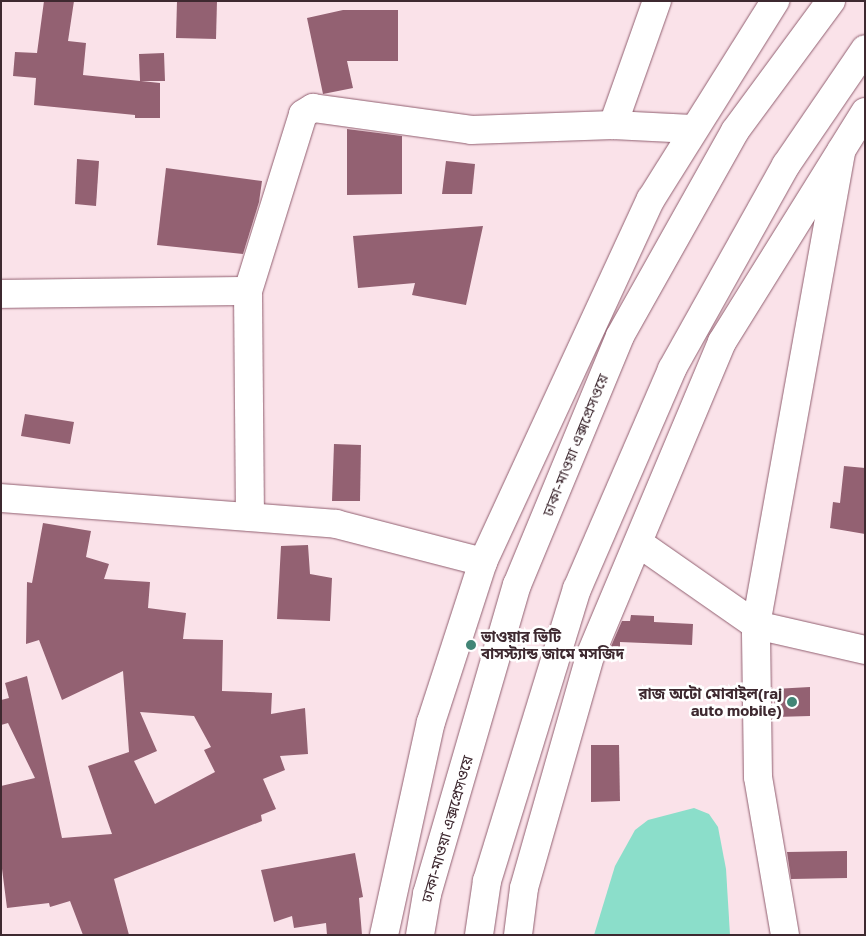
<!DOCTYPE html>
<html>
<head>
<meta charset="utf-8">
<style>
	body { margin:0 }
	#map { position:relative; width:866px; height:936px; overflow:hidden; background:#fae2e9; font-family:"Golos Text","Noto Sans Bengali",sans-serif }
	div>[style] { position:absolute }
	.water>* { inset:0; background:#8bdeca }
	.building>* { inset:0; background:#936172 }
	.roads { filter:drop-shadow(0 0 1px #915f70) drop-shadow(0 0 1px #915f70) }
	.minor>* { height:28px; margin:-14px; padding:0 14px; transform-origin:14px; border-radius:14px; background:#fff }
	.tertiary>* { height:28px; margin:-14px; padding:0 14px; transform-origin:14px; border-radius:14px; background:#fff }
	.motorway>* { height:28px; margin:-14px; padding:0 14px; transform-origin:14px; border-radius:14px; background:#fff }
	.dots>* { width:14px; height:14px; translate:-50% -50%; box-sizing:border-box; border:2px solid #fff; border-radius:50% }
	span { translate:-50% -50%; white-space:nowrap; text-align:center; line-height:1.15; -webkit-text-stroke:5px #fff; paint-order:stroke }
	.street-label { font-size:15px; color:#3e2930 }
	.poi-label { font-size:15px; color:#3e2930; font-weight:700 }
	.left { translate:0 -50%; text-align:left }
	.right { translate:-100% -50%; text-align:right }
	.frame { position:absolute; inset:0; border:2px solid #3e2930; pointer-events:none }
</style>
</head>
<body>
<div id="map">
	<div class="water">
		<div style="clip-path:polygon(694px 808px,709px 814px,718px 827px,726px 869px,730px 935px,594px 935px,615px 866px,635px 830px,648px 820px)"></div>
	</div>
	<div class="building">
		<div style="clip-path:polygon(44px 1px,74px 1px,68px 41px,86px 43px,83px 75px,140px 81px,139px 54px,164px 53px,165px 81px,141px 81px,160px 83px,160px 118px,135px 118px,135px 115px,34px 105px,36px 78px,13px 76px,15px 52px,37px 53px)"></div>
		<div style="clip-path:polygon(177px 1px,217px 1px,216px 39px,176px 38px)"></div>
		<div style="clip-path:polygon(343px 10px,398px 10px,398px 61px,347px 61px,353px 88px,323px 94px,307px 18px)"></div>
		<div style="clip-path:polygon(347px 129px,402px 136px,402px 194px,347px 195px)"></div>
		<div style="clip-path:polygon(77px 159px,99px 161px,96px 206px,75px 204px)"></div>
		<div style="clip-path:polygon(446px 161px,475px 164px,472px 194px,442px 194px)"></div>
		<div style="clip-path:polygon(166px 168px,262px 181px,259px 202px,243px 254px,157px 245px)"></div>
		<div style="clip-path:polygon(483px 226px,466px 305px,412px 295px,415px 283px,358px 288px,353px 236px)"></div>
		<div style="clip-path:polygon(25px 414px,74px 422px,70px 444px,21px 436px)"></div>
		<div style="clip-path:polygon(334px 444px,361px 445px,360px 501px,332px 501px)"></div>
		<div style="clip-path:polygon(844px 466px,865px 468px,865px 534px,830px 528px,833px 502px,840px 503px)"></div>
		<div style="clip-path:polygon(evenodd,43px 523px,91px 531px,86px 557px,109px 564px,104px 579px,150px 582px,148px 608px,186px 613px,183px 639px,223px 640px,222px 691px,272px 693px,271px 714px,305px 708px,308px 754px,280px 756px,285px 770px,263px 779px,276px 809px,261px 815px,262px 821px,114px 879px,129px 935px,83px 935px,70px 901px,50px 907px,49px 903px,7px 908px,1px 861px,1px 786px,35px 778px,8px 723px,1px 725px,1px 700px,9px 698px,5px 683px,27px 676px,62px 838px,112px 834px,88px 766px,129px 752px,123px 671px,62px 700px,39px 640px,26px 644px,27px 582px,32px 583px,43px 523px,140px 712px,194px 716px,211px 747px,204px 750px,215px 772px,155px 804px,134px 761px,157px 751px,140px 712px)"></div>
		<div style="clip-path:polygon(308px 545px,310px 574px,332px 578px,330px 621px,277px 619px,281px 546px)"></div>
		<div style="clip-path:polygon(631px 615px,654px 616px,654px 622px,693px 624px,692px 645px,620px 642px,620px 652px,609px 651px,622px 621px,630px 621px)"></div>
		<div style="clip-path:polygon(810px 687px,810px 716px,775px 717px,774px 689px)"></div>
		<div style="clip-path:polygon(591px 745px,619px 745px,620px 801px,591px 802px)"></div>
		<div style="clip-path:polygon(847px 851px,847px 878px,791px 879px,787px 852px)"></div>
		<div style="clip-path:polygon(355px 853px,363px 897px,359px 898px,362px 935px,327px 935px,326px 923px,294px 928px,292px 916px,274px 922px,261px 870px)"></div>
	</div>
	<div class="roads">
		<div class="minor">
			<div style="left:613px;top:125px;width:132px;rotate:-70.5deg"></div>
			<div style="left:248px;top:291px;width:185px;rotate:-72.7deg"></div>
			<div style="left:303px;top:114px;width:12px;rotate:-31deg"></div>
			<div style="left:313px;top:108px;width:160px;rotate:7.9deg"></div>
			<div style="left:471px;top:130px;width:142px;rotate:-2deg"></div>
			<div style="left:613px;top:125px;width:79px;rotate:2.9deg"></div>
			<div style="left:1px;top:294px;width:247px;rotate:-0.7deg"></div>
			<div style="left:248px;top:291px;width:226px;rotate:89.5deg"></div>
			<div style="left:1px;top:498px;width:336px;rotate:4.4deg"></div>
			<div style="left:336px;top:524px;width:152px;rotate:14.5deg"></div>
			<div style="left:640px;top:544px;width:141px;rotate:34.9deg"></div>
			<div style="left:756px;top:625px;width:112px;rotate:12.9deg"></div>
			<div style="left:785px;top:935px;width:160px;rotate:-99.7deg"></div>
			<div style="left:758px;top:777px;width:152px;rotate:-90.8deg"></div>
			<div style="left:756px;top:625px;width:482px;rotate:-79.8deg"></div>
		</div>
		<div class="tertiary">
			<div style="left:384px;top:935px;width:218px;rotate:-77.6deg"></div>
			<div style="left:431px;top:722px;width:168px;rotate:-72deg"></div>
			<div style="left:483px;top:562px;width:400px;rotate:-65.2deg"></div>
			<div style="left:651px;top:199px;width:234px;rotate:-57.9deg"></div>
			<div style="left:518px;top:935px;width:47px;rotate:-82.7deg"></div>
			<div style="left:524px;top:888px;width:241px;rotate:-74.1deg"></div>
			<div style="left:590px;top:656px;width:341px;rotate:-67.2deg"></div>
			<div style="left:722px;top:342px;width:271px;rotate:-58.1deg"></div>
		</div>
		<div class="motorway">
			<div style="left:420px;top:935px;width:42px;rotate:-80.3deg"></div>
			<div style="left:427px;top:894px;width:322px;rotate:-73.8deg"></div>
			<div style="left:517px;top:585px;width:269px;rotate:-67.5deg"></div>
			<div style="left:620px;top:336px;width:235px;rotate:-60.7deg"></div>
			<div style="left:735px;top:131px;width:162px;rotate:-53.6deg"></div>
			<div style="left:479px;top:935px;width:55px;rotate:-81.6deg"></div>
			<div style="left:487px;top:881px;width:306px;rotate:-72.9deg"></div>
			<div style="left:577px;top:589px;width:240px;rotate:-66.6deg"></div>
			<div style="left:672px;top:369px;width:234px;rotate:-60.8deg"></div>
			<div style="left:786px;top:165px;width:140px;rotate:-55.7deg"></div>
		</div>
	</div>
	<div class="dots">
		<div style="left:471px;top:645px;background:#428576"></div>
		<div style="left:792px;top:702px;background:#428576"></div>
	</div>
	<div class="street-label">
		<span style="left:575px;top:445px;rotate:-68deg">ঢাকা-মাওয়া এক্সপ্রেসওয়ে</span>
		<span style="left:447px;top:829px;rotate:-74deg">ঢাকা-মাওয়া এক্সপ্রেসওয়ে</span>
	</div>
	<div class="poi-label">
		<span class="left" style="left:481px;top:645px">ভাওয়ার ভিটি<br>বাসস্ট্যান্ড জামে মসজিদ</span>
		<span class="right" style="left:782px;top:702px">রাজ অটো মোবাইল(raj<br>auto mobile)</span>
	</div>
	<div class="frame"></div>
</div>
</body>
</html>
